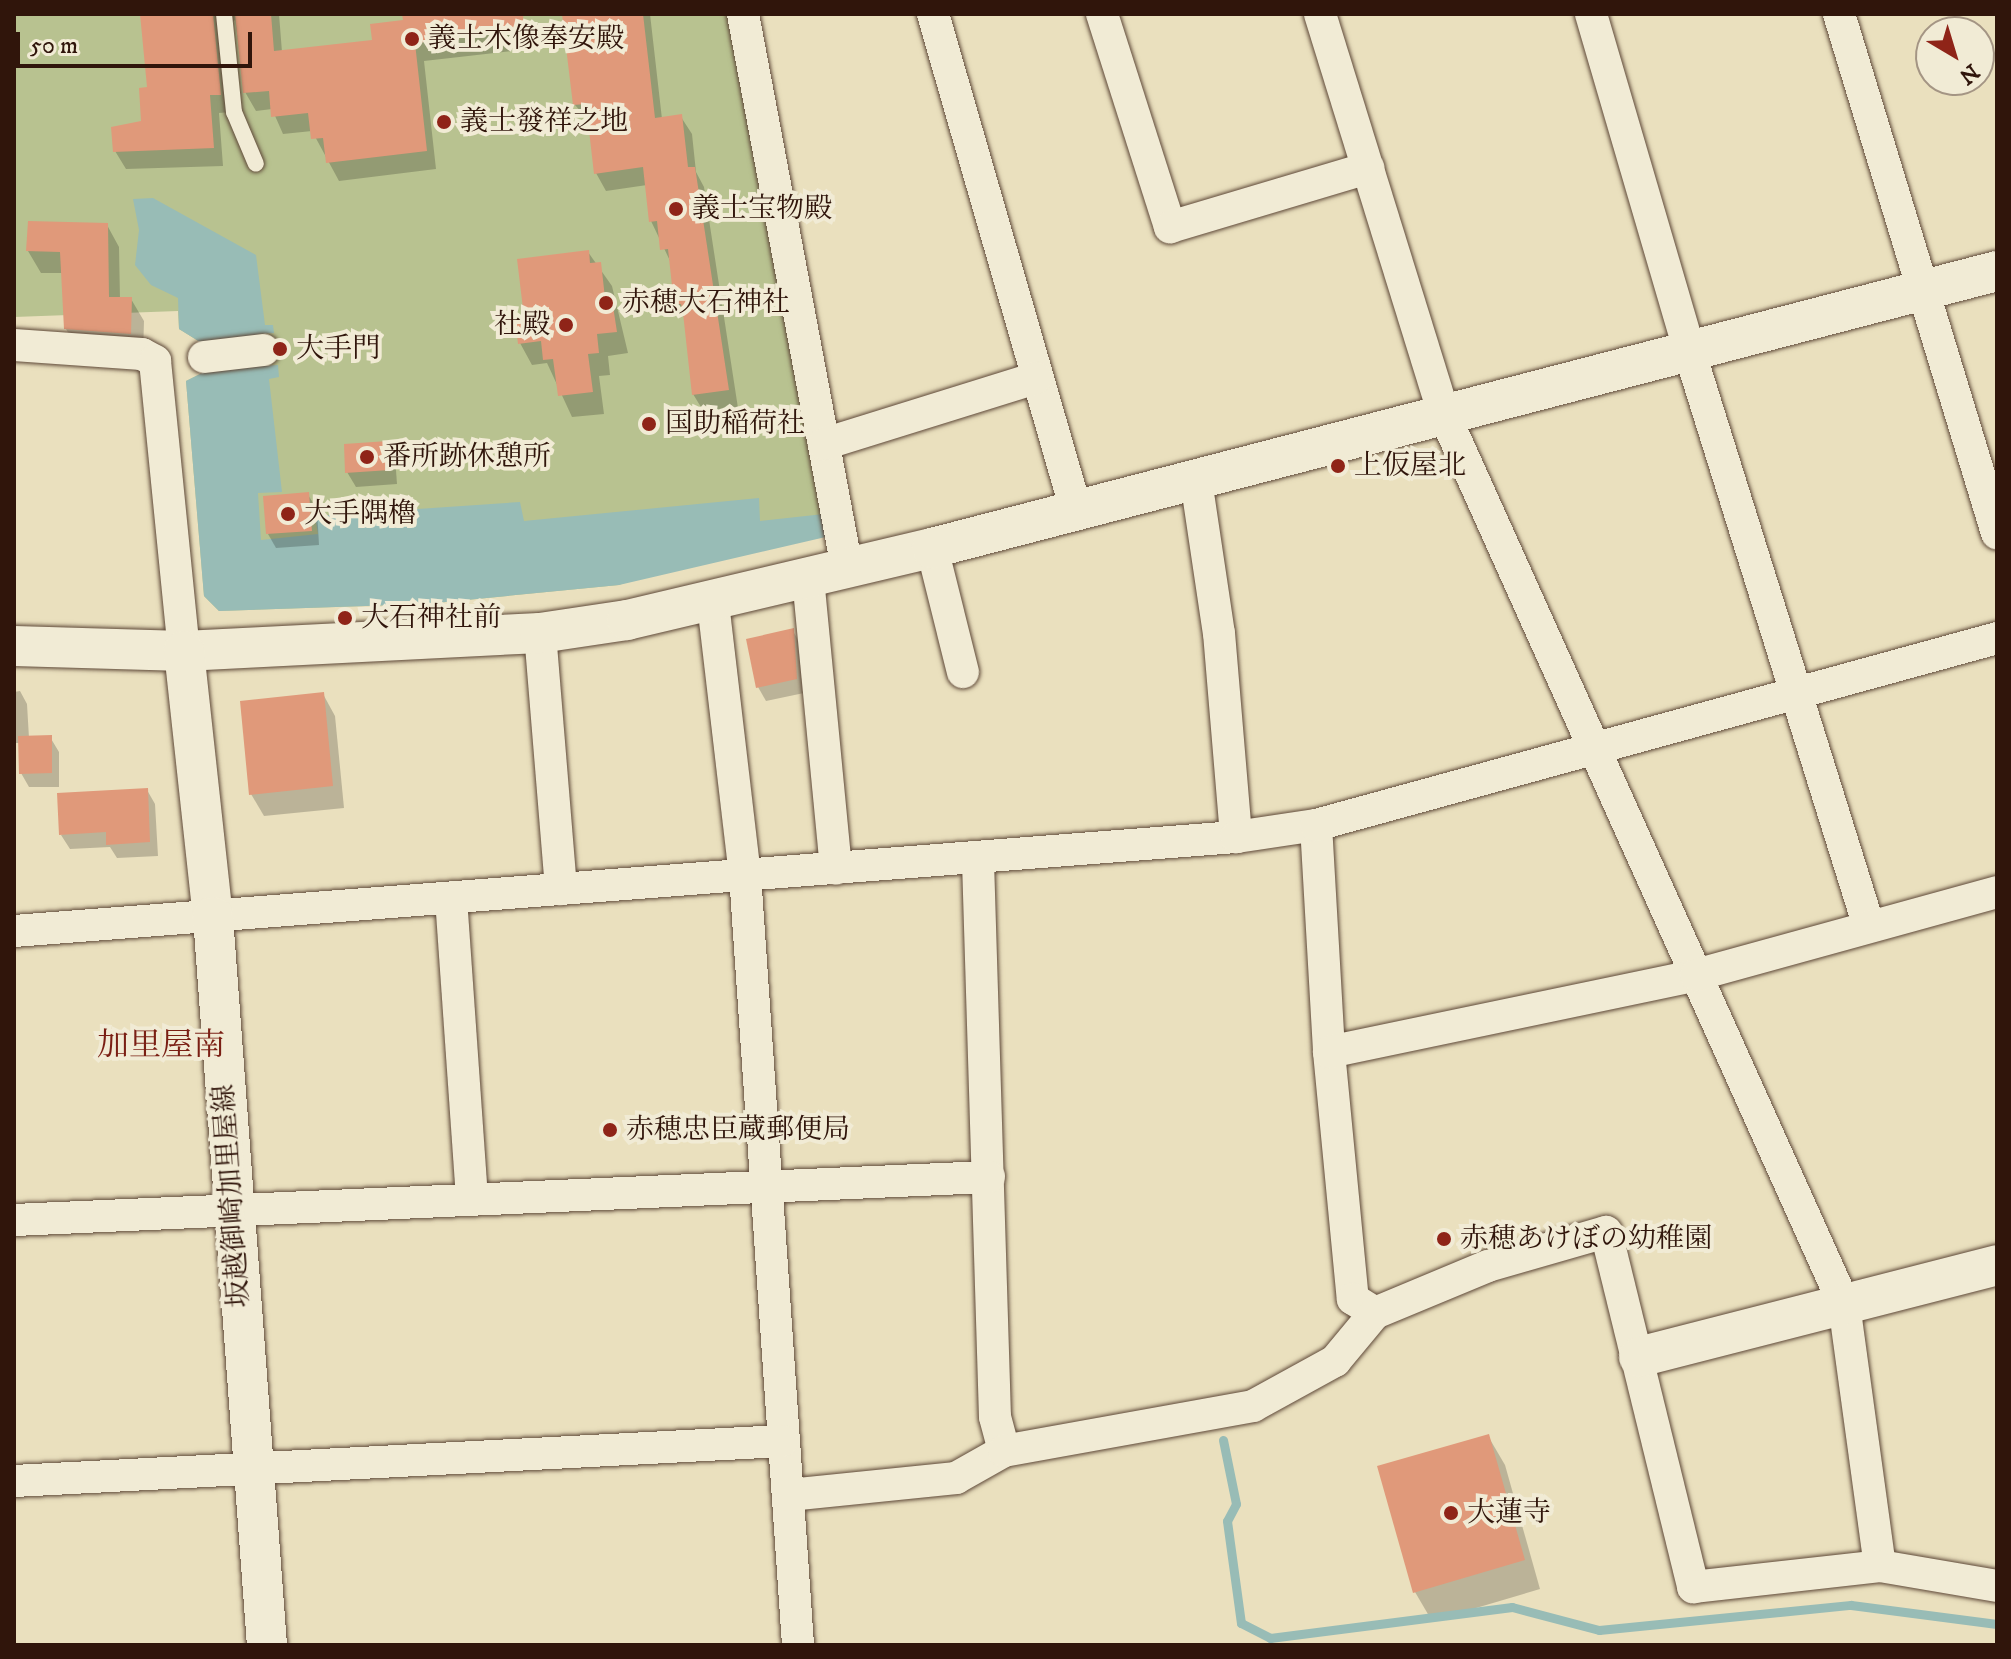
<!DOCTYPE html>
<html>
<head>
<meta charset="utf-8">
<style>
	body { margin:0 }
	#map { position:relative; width:2011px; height:1659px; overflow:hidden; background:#eae0be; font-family:"IM FELL DW Pica","Noto Serif JP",serif }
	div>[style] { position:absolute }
	.green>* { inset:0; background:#b8c290 }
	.water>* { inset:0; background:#98bcb6 }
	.shadow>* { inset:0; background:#0003 }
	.stream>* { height:9px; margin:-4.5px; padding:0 4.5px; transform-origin:4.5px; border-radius:4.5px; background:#98bcb6 }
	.building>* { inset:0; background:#e0997a }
	.roads { filter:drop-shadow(0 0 2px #5e4838) drop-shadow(0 0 2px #5e4838) }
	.service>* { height:16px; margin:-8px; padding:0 8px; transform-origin:8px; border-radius:8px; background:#f1ebd5 }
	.minor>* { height:32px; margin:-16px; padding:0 16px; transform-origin:16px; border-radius:16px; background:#f1ebd5 }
	.tertiary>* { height:40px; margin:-20px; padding:0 20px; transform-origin:20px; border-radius:20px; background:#f1ebd5 }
	.dots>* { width:22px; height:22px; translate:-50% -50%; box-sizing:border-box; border:4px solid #f1ebd5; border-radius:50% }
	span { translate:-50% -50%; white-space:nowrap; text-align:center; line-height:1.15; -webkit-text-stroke:8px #f1ebd5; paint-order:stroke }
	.poi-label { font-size:28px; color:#30150b }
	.left { translate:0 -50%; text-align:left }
	.right { translate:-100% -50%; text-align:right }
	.street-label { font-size:28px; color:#30150b }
	.quarter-label { font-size:32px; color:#7a1f14 }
	.frame { position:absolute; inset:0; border:16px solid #30150b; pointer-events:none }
	.north { position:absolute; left:1915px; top:16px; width:80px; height:80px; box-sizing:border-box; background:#f1ebd5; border:2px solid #a49584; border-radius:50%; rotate:142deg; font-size:22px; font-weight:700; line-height:32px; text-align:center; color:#30150b }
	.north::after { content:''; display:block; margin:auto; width:28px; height:36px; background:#8f2418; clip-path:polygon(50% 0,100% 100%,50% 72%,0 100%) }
	.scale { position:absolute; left:16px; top:32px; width:236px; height:36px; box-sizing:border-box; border:4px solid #30150b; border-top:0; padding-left:10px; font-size:24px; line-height:28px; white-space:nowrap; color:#30150b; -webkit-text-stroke:6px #f1ebd5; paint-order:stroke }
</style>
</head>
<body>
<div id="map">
	<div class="green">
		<div style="clip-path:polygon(14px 14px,728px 14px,824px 514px,619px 585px,425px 604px,219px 611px,204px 596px,186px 381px,208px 370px,208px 347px,179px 329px,178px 311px,14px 317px)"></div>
	</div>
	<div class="water">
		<div style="clip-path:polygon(153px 198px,256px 255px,265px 325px,273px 325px,274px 333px,258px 334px,261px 366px,278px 365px,279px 377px,269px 379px,282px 492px,258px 493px,261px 540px,318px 534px,315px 516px,520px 502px,524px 521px,759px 498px,760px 521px,824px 514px,830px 536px,619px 585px,425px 604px,219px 611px,204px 596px,186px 381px,208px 370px,208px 347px,179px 329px,178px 298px,151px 285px,135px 265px,139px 230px,133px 199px)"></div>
	</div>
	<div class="shadow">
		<div style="clip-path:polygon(142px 14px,279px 14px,282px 52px,374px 41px,405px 22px,404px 14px,508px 14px,512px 51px,424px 61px,436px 169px,339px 181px,312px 131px,283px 134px,272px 109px,256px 111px,245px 92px,235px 20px,222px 33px,230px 112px,219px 113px,223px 166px,126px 169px,115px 151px,143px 123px,150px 89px)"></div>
		<div style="clip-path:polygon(564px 14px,650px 14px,662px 119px,681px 117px,692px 134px,696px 172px,704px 187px,738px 408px,704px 412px,693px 394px,686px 320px,676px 304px,672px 265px,651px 221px,647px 185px,606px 191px,596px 173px,590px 122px,575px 105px)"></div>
		<div style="clip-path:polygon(107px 225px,119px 247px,120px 299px,131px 299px,144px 321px,143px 355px,79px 351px,66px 329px,63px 273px,41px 273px,28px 251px)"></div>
		<div style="clip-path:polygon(588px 252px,612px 286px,628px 353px,608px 356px,610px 375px,599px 376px,604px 414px,572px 417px,547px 363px,532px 365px,520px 343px,527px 319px)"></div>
		<div style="clip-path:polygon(387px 443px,395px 457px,397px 484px,356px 487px,347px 472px)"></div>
		<div style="clip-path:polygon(308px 495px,317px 509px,319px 545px,276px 548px,268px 534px)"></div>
		<div style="clip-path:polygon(793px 631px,801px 645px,804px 693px,766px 701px,758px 687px)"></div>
		<div style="clip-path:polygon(20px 691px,27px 704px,29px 738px,50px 737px,59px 752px,59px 787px,29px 787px,21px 773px,21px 743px,14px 743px,14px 692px)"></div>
		<div style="clip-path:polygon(323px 694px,335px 716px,344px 808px,264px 816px,251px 794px)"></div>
		<div style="clip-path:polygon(147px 790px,155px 804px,158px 856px,117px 858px,110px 847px,70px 849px,61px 835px)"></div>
		<div style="clip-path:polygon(1488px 1436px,1505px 1465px,1540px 1589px,1432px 1621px,1415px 1592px)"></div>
	</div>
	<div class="stream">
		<div style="left:1223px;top:1440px;width:65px;rotate:78.5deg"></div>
		<div style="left:1236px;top:1504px;width:19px;rotate:118deg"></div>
		<div style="left:1227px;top:1521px;width:103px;rotate:82.2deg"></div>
		<div style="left:1241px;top:1623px;width:33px;rotate:27deg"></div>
		<div style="left:1270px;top:1638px;width:244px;rotate:-7.3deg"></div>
		<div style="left:1512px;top:1607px;width:90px;rotate:14.8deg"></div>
		<div style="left:1599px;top:1630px;width:253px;rotate:-5.7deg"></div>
		<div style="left:1851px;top:1605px;width:147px;rotate:7.4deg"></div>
	</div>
	<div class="building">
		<div style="clip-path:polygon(140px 14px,213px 14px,221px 95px,210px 95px,214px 148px,113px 152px,111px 127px,141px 121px,139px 88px,147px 87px)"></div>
		<div style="clip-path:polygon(235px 14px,271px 14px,274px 51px,372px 40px,370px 24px,403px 20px,402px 14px,523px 14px,524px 31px,415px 43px,427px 151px,326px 163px,323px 138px,311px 139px,308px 113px,271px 117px,269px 91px,243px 93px)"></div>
		<div style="clip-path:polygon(562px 14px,643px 14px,655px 118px,682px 114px,688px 167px,695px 167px,729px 390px,692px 395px,683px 313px,681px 304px,674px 304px,668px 249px,660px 250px,657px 221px,649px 222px,643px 167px,594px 174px,586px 104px,573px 105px)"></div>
		<div style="clip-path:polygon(28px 221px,108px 223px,109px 297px,132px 297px,131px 334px,64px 329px,60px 252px,26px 251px)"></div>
		<div style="clip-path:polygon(589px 250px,590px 263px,601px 262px,606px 307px,613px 306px,617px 332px,597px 334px,599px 353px,588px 354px,593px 392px,558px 396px,553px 359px,543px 360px,541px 341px,518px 344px,515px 318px,524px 317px,517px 259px)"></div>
		<div style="clip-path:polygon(388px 441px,390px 470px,345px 473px,344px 444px)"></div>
		<div style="clip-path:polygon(309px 492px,312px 531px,266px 534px,263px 496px)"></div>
		<div style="clip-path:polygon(794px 628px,797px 679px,756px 688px,746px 639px)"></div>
		<div style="clip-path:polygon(324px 692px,333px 786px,249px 795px,240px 701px)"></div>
		<div style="clip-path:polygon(52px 735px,52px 773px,19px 774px,18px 736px)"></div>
		<div style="clip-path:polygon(148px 788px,150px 842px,106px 845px,106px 832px,59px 835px,57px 793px)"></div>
		<div style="clip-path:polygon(1489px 1434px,1525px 1560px,1413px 1593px,1377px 1466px)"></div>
	</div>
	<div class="roads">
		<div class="service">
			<div style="left:224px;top:14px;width:99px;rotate:84.2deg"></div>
			<div style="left:234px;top:112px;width:56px;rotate:67.1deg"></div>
		</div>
		<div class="minor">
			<div style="left:743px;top:14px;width:564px;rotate:79.37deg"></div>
			<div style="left:933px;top:14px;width:516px;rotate:73.92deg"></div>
			<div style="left:1102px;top:14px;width:224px;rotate:72.3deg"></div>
			<div style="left:1170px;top:227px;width:207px;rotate:-16.6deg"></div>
			<div style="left:1320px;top:14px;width:419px;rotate:72.8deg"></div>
			<div style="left:1444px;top:414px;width:976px;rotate:65.8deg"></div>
			<div style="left:1844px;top:1304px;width:264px;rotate:82.2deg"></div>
			<div style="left:1591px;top:14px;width:350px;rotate:73.7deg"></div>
			<div style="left:1689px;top:350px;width:604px;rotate:72.67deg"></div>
			<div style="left:1839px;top:14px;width:543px;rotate:73.07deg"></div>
			<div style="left:14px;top:345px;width:128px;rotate:4deg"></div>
			<div style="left:142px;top:354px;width:15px;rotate:28deg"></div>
			<div style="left:155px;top:361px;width:291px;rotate:84.3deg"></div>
			<div style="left:204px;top:357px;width:60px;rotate:-6.7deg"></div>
			<div style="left:824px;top:444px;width:222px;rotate:-17.3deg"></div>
			<div style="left:1196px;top:480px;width:155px;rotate:81.5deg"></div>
			<div style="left:1219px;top:633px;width:205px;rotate:85.2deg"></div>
			<div style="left:932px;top:548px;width:128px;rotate:76deg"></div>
			<div style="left:808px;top:578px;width:292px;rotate:84.5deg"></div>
			<div style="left:713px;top:603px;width:274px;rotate:83.3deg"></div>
			<div style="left:745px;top:875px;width:772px;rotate:86.06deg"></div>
			<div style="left:540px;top:633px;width:257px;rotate:85.3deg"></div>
			<div style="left:1316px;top:825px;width:227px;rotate:86.7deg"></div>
			<div style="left:1329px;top:1052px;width:248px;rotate:84.5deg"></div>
			<div style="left:1353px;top:1299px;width:26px;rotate:32deg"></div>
			<div style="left:978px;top:861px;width:556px;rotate:88.25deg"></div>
			<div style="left:995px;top:1417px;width:35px;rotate:75deg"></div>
			<div style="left:451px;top:898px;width:299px;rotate:86deg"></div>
			<div style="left:14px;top:931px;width:1226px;rotate:-4.4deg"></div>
			<div style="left:1236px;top:837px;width:81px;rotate:-8.5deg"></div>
			<div style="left:1316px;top:825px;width:706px;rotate:-15.35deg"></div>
			<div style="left:1329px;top:1052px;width:375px;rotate:-11.8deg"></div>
			<div style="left:1696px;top:975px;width:312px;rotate:-15.4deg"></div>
			<div style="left:14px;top:1220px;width:976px;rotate:-2.53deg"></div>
			<div style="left:14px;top:1481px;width:769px;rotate:-2.98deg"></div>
			<div style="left:789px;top:1495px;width:168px;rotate:-5.8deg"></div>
			<div style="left:956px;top:1478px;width:55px;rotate:-29.4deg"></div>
			<div style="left:1004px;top:1451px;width:253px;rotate:-10.2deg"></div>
			<div style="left:1253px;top:1406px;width:94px;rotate:-28.8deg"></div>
			<div style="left:1335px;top:1361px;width:62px;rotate:-50.2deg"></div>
			<div style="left:1375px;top:1313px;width:122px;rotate:-22.6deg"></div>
			<div style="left:1488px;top:1266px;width:123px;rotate:-16.1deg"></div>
			<div style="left:1606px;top:1232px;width:366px;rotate:76.2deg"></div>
			<div style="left:1693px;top:1587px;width:188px;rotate:-6.4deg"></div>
			<div style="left:1880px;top:1566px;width:119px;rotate:9.7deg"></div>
		</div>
		<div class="tertiary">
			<div style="left:14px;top:646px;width:170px;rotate:1.7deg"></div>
			<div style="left:184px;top:651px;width:356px;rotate:-2.9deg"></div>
			<div style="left:540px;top:633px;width:88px;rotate:-8.5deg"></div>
			<div style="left:627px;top:620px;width:313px;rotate:-13.3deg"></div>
			<div style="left:932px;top:548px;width:1100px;rotate:-14.58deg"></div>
			<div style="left:184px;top:651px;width:268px;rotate:83.8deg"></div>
			<div style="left:213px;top:917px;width:730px;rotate:85.76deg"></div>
			<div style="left:1639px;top:1357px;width:370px;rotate:-14.4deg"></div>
		</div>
	</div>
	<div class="dots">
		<div style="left:412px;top:39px;background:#8f2418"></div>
		<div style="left:444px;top:122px;background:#8f2418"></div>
		<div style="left:676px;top:209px;background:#8f2418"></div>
		<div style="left:606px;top:303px;background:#8f2418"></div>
		<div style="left:566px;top:325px;background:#8f2418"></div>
		<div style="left:280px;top:349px;background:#8f2418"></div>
		<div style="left:649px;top:424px;background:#8f2418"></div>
		<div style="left:367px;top:457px;background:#8f2418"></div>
		<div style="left:1338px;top:466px;background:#8f2418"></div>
		<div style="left:288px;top:514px;background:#8f2418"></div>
		<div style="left:345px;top:618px;background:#8f2418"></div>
		<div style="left:610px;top:1130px;background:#8f2418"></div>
		<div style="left:1444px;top:1239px;background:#8f2418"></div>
		<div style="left:1451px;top:1513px;background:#8f2418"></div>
	</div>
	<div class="poi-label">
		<span class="left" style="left:428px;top:39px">義士木像奉安殿</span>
		<span class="left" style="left:460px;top:122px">義士發祥之地</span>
		<span class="left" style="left:692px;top:209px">義士宝物殿</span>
		<span class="left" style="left:622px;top:303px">赤穂大石神社</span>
		<span class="right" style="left:550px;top:325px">社殿</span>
		<span class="left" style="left:296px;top:349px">大手門</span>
		<span class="left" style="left:665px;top:424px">国助稲荷社</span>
		<span class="left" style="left:383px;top:457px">番所跡休憩所</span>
		<span class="left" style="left:1354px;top:466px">上仮屋北</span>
		<span class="left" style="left:304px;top:514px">大手隅櫓</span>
		<span class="left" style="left:361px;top:618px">大石神社前</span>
		<span class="left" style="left:626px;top:1130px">赤穂忠臣蔵郵便局</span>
		<span class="left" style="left:1460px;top:1239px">赤穂あけぼの幼稚園</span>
		<span class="left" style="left:1467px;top:1513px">大蓮寺</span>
	</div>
	<div class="street-label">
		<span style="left:232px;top:1196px;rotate:-94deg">坂越御崎加里屋線</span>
	</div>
	<div class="quarter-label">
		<span style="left:161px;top:1046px">加里屋南</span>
	</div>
	<div class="frame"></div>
	<div class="north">N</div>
	<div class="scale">50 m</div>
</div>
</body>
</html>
